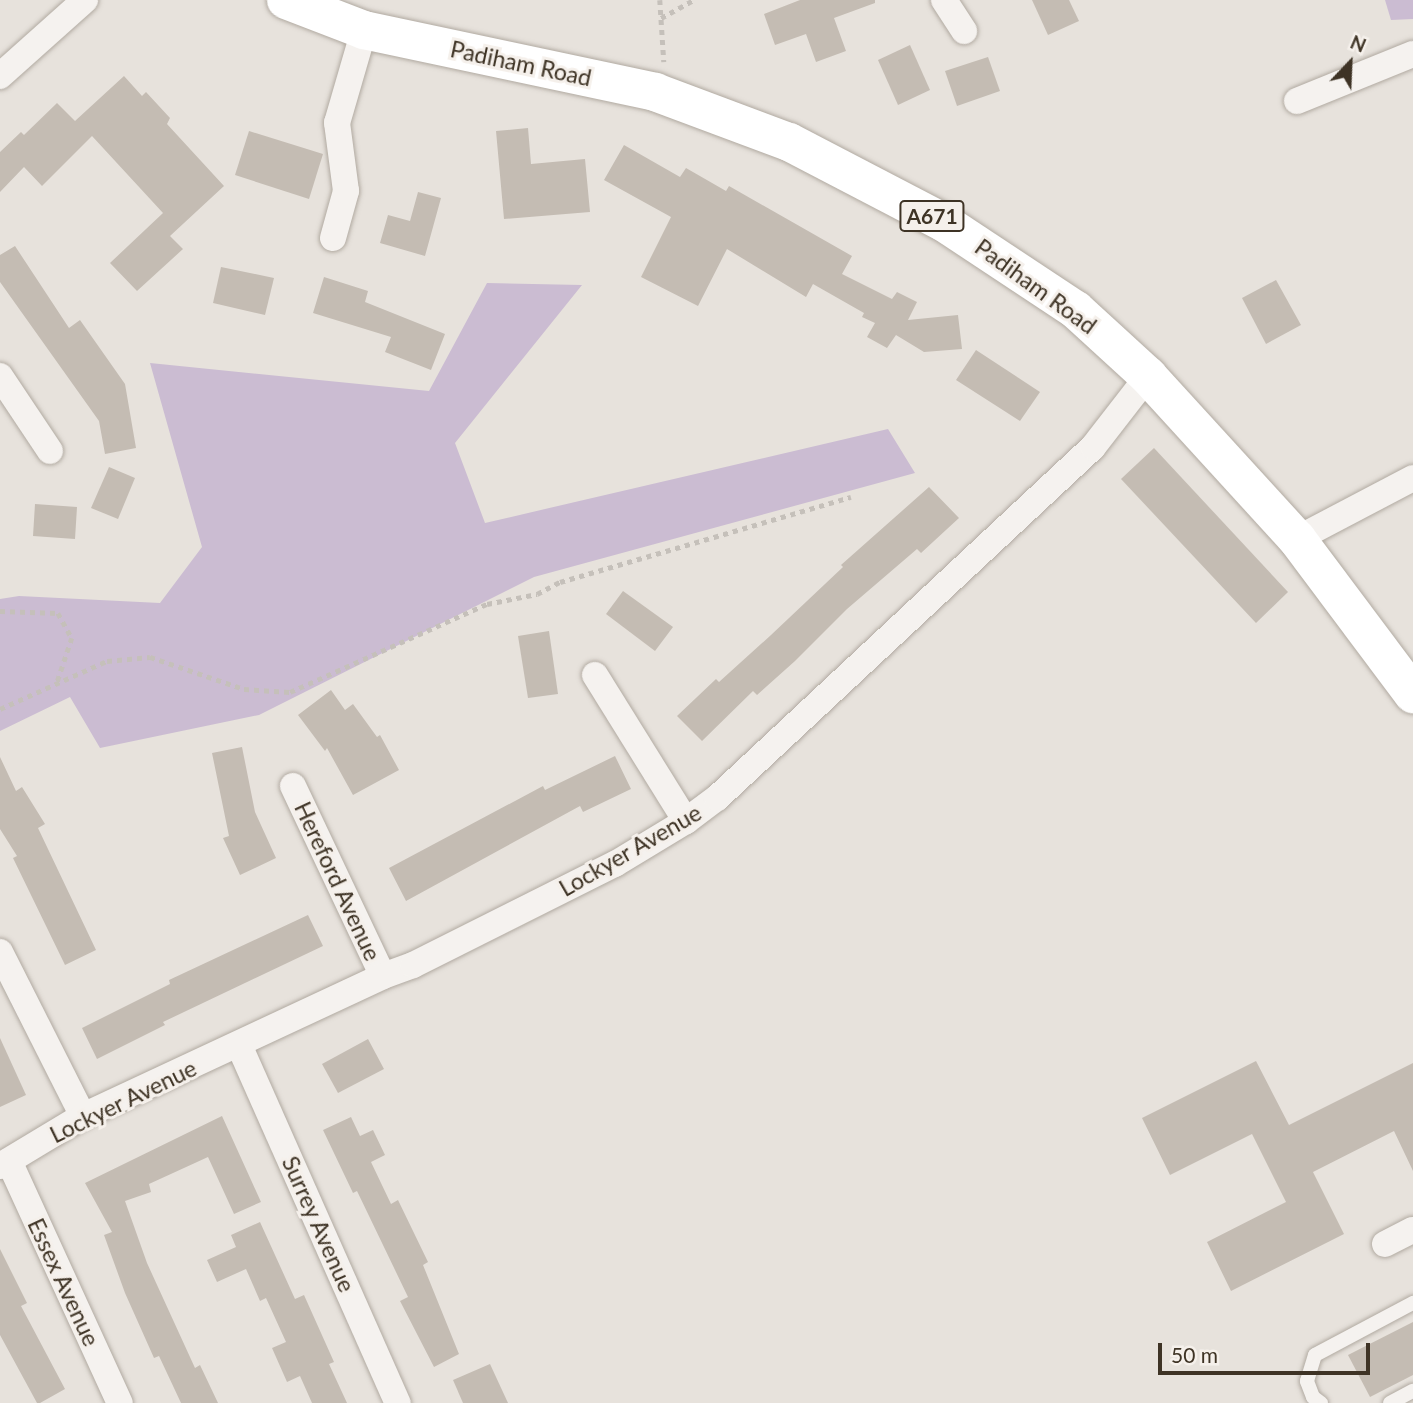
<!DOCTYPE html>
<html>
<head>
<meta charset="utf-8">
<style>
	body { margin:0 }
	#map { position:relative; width:1413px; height:1403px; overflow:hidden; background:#e7e2dc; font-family:Lato,sans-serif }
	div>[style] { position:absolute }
	.green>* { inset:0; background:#cbbcd2 }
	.building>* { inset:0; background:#c4bcb3 }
	.path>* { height:4.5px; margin-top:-2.25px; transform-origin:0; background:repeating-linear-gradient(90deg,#c5c0ba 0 5px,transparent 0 10px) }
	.roads { filter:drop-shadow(0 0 2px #b1aaa1) drop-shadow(0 0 2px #b1aaa1) }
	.lane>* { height:14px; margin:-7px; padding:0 7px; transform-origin:7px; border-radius:7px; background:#f5f2ef }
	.street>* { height:26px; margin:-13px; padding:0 13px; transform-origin:13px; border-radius:13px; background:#f5f2ef }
	.primary>* { height:38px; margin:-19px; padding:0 19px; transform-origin:19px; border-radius:19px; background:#fff }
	span { translate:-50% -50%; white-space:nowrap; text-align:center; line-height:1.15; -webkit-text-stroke:6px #f5f0eb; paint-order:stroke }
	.shield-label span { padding:2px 5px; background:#f5f0eb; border:2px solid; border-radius:5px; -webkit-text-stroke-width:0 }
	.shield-label { font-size:21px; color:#3e3325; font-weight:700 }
	.street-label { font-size:23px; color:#3e3325 }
	.north { position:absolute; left:1315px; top:28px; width:70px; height:70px; -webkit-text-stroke:5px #f5f0eb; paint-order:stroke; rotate:23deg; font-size:19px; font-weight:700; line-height:28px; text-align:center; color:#3e3325 }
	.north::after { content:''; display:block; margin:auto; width:24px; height:32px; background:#3e3325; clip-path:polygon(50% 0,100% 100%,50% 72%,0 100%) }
	.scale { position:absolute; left:1158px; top:1343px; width:212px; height:32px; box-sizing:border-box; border:4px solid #3e3325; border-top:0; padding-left:9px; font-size:21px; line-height:24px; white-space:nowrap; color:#3e3325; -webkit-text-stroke:5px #f5f0eb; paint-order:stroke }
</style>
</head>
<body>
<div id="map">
	<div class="green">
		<div style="clip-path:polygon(1385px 0,1413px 0,1413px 19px,1391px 20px)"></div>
		<div style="clip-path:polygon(487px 283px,582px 285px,455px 443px,485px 523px,888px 429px,915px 473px,534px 577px,259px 715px,100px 748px,70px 697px,0 731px,0 599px,19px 596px,160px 603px,202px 547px,150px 363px,429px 391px)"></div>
	</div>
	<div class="building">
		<div style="clip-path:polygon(800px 0,875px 0,875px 3px,834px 18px,846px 51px,816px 62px,806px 34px,775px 45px,764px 14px)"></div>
		<div style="clip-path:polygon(1032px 0,1069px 0,1079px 21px,1048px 35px)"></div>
		<div style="clip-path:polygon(910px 45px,930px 90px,898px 105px,878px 60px)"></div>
		<div style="clip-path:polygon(988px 57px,1000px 91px,957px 106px,945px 71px)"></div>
		<div style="clip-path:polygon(124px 76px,142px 96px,146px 92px,170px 118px,167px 124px,224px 186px,170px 236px,183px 249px,137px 291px,110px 263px,163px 213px,92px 136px,42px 186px,24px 167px,0 192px,0 152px,21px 132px,24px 135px,57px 103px,75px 121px)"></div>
		<div style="clip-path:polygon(528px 128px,531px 164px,585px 159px,590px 212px,504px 219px,496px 131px)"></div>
		<div style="clip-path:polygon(249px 131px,323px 154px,309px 199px,235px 175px)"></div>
		<div style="clip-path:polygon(624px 145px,680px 177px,686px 168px,726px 191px,729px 186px,852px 256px,842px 274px,892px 299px,897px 292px,917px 302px,908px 320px,958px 315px,962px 349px,924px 352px,896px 335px,887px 348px,867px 337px,875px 323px,862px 317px,864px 313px,813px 284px,806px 297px,727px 249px,698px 306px,641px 277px,671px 217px,604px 180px)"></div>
		<div style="clip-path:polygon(418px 192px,441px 198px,425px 256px,380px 243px,388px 215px,410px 221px)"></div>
		<div style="clip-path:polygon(15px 246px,69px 328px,80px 320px,125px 384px,136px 448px,105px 454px,99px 421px,0 282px,0 255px)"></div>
		<div style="clip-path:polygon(221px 267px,274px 278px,265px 315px,213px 303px)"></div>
		<div style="clip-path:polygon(324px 277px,368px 291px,365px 302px,445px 334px,431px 370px,385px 352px,391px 337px,313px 313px)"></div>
		<div style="clip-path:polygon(1276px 280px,1301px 325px,1266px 344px,1242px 298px)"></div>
		<div style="clip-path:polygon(976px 350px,1040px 392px,1020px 421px,956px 380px)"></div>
		<div style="clip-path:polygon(1154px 448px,1288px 592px,1256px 623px,1121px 479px)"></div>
		<div style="clip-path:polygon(109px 467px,135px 478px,118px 519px,91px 508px)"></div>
		<div style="clip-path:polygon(929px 487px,959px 518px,921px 553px,917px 549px,847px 609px,795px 661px,757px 695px,753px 691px,702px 741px,677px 716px,716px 679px,719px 682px,771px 635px,843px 567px,841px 565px)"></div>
		<div style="clip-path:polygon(35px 504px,77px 507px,75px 539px,33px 536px)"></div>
		<div style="clip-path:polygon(623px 591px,673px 627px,655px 651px,606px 614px)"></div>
		<div style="clip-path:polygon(549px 631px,558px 694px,528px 698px,518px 636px)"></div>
		<div style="clip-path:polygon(331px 690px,345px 710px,353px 704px,377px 737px,380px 735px,399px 770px,353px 795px,327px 748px,325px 751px,298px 715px)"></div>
		<div style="clip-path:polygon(242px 747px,255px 812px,276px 858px,240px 875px,223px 838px,229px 836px,212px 753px)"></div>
		<div style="clip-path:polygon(615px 756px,631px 789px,583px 812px,580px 806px,406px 901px,389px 868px,543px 786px,545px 790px)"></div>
		<div style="clip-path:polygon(0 757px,16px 791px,22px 787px,45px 824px,38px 828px,96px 950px,65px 965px,13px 858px,17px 856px,0 829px)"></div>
		<div style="clip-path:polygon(308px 915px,323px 946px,163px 1022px,165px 1025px,97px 1059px,82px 1028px,170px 984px,169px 980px)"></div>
		<div style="clip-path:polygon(0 1038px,26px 1095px,0 1107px)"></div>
		<div style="clip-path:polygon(368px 1039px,384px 1069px,338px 1093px,322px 1064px)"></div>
		<div style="clip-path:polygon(1256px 1061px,1289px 1125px,1413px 1063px,1413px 1171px,1394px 1131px,1313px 1172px,1344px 1234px,1231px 1291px,1207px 1242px,1286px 1202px,1252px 1134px,1170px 1175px,1142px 1118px)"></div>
		<div style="clip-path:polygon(222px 1116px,261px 1202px,234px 1214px,208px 1157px,149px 1184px,151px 1192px,125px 1201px,147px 1263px,195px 1368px,200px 1365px,218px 1403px,181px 1403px,159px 1356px,154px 1358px,125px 1293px,104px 1235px,112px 1232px,85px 1183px)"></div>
		<div style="clip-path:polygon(351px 1117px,360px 1136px,373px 1130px,385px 1155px,371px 1162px,391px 1204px,398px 1200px,428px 1262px,423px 1265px,459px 1354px,434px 1367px,400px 1301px,408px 1297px,357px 1191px,353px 1193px,323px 1130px)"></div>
		<div style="clip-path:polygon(260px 1222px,295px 1299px,304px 1295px,334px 1362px,329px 1364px,347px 1403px,312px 1403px,300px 1376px,287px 1382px,272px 1348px,286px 1342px,266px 1298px,260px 1301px,246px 1269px,217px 1282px,207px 1260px,236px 1247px,231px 1235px)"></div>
		<div style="clip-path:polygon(0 1249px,27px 1303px,21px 1306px,65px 1389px,40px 1403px,37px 1403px,0 1335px)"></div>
		<div style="clip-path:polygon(1413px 1322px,1413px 1375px,1370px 1397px,1348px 1355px)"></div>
		<div style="clip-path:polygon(490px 1364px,508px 1403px,463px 1403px,453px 1380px)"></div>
	</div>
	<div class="path">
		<div style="left:660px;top:0;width:62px;rotate:86.3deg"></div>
		<div style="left:661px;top:18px;width:37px;rotate:-29deg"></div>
		<div style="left:0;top:611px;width:58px;rotate:2deg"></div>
		<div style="left:58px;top:613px;width:29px;rotate:61deg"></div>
		<div style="left:72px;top:638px;width:47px;rotate:108.4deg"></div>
		<div style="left:0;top:709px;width:117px;rotate:-24.2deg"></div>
		<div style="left:107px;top:661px;width:43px;rotate:-5.3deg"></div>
		<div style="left:150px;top:657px;width:99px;rotate:18.8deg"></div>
		<div style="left:244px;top:689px;width:46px;rotate:3.7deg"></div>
		<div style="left:290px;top:692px;width:216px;rotate:-24.1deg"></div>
		<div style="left:487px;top:604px;width:51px;rotate:-11.3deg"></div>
		<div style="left:537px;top:594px;width:26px;rotate:-28deg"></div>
		<div style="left:560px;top:582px;width:303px;rotate:-16.3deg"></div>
	</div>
	<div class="roads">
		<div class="lane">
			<div style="left:1321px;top:1403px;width:10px;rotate:-143deg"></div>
			<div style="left:1313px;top:1397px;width:17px;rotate:-111deg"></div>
			<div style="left:1307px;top:1381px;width:27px;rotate:-73deg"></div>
			<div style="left:1315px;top:1355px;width:111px;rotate:-28deg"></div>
			<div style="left:1390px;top:1403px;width:26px;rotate:-28deg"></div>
		</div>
		<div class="street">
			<div style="left:944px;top:0;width:37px;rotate:57deg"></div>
			<div style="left:0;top:76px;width:114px;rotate:-41.8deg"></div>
			<div style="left:1297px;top:101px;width:125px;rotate:-22.1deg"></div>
			<div style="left:333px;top:238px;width:49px;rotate:-74.5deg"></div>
			<div style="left:346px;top:191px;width:69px;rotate:-97.5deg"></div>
			<div style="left:337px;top:123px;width:97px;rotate:-73.8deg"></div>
			<div style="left:0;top:376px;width:90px;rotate:56.3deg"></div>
			<div style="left:1297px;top:539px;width:131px;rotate:-27.7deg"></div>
			<div style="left:595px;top:675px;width:172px;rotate:58.1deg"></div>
			<div style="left:293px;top:786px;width:210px;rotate:64.7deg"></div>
			<div style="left:0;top:952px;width:184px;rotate:63.2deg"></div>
			<div style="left:239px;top:1045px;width:392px;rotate:66.1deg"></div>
			<div style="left:9px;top:1161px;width:266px;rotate:65.4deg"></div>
			<div style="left:0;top:1166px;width:97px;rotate:-31.1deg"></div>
			<div style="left:83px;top:1116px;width:331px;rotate:-25deg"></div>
			<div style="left:383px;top:976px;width:32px;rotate:-20deg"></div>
			<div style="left:413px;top:965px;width:226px;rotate:-26.6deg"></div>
			<div style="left:615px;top:864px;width:83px;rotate:-31.2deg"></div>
			<div style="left:686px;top:821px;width:39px;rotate:-37deg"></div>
			<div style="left:717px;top:798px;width:514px;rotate:-43.03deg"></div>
			<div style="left:1093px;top:447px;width:90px;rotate:-52.2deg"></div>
			<div style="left:1385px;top:1244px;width:31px;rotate:-27deg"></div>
		</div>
		<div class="primary">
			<div style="left:286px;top:0;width:84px;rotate:21deg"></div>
			<div style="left:364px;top:30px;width:298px;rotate:12deg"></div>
			<div style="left:655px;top:92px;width:143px;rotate:20.5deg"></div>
			<div style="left:789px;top:142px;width:174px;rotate:27.5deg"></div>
			<div style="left:943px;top:222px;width:159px;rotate:33.5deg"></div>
			<div style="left:1076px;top:310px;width:98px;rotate:42.5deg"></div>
			<div style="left:1148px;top:376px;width:221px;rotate:47.6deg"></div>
			<div style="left:1297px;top:539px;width:194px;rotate:53.2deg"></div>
		</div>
	</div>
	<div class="shield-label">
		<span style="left:932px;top:216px">A671</span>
	</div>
	<div class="street-label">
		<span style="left:521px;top:63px;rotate:12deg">Padiham Road</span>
		<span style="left:1036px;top:286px;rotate:36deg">Padiham Road</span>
		<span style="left:630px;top:850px;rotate:-30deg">Lockyer Avenue</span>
		<span style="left:338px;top:881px;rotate:65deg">Hereford Avenue</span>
		<span style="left:123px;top:1101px;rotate:-26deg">Lockyer Avenue</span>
		<span style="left:319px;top:1224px;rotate:66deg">Surrey Avenue</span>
		<span style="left:64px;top:1282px;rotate:65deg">Essex Avenue</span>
	</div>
	<div class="north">N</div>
	<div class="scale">50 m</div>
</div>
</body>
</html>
